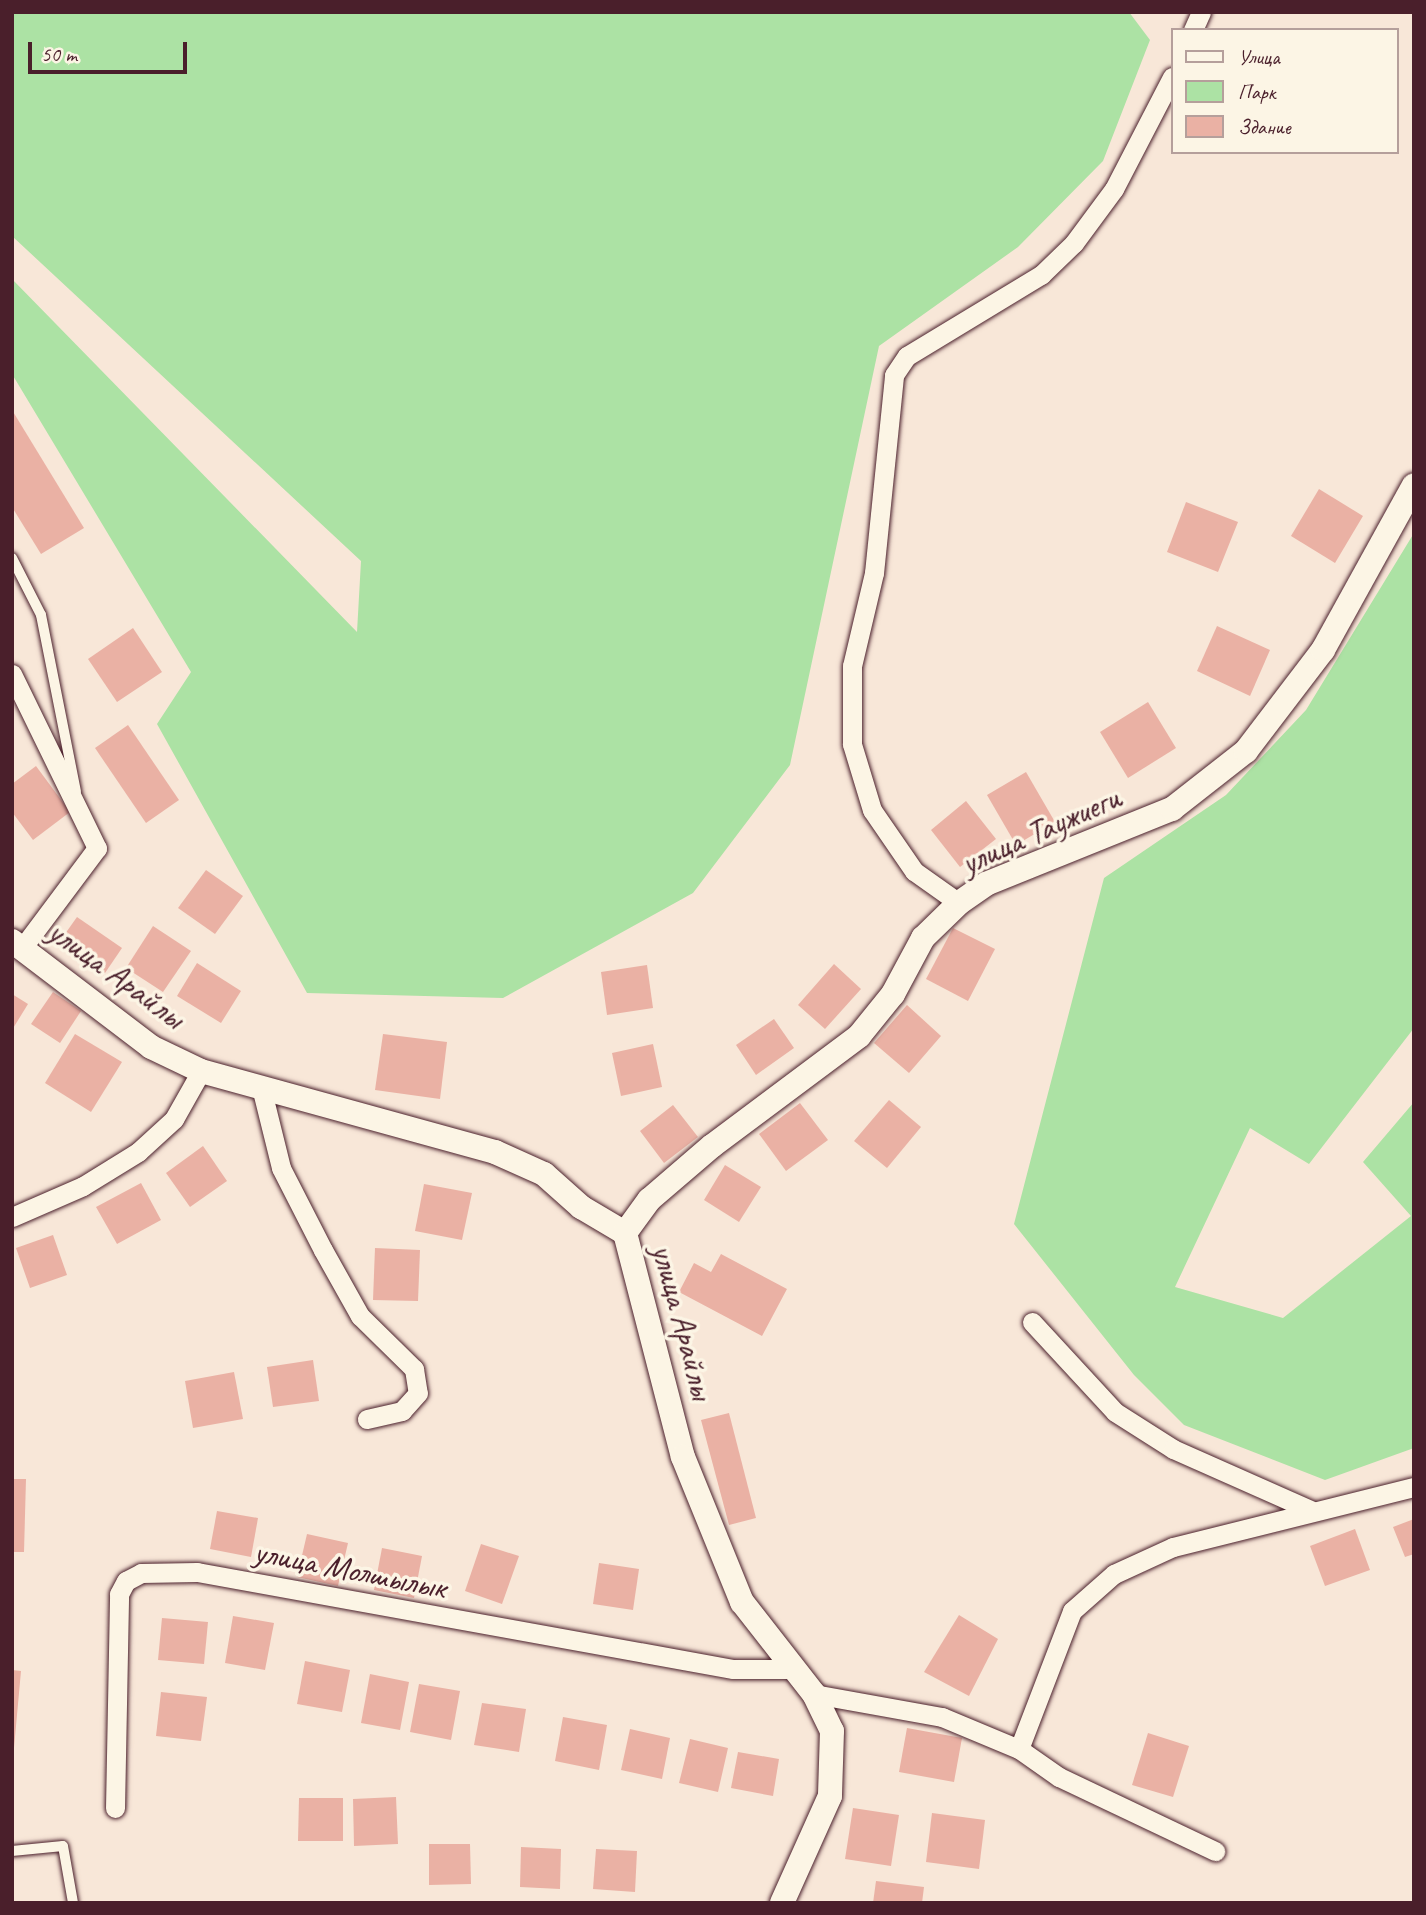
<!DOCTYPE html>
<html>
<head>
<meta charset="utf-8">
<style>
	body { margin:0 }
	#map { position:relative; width:1426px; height:1915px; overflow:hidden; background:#f8e7d8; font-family:Caveat,sans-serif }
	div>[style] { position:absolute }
	.green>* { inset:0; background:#ace2a4 }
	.building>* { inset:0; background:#eab1a4 }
	.roads { filter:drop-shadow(0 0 2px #4a1f2b) drop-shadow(0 0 2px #4a1f2b) }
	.service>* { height:10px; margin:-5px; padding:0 5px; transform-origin:5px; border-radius:5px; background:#fcf5e5 }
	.minor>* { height:19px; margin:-9.5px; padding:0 9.5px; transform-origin:9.5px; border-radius:9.5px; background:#fcf5e5 }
	.tertiary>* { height:24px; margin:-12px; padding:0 12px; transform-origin:12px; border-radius:12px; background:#fcf5e5 }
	span { translate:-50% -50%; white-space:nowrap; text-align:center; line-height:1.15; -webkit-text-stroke:7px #fcf5e5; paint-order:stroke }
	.street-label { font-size:33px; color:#4a1f2b }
	.frame { position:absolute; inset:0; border:14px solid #4a1f2b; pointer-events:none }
	.legend { position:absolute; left:1171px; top:28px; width:228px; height:126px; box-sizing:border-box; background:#fcf5e5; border:2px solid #b59f9b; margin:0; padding:9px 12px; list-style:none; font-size:21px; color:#4a1f2b }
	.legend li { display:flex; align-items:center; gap:14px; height:35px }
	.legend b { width:35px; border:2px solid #b59f9b }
	.scale { position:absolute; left:28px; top:42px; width:159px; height:32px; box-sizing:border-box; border:4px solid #4a1f2b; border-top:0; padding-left:9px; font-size:21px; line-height:24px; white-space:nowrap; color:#4a1f2b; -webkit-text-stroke:5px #fcf5e5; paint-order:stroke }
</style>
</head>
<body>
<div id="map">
	<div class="green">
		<div style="clip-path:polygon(12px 12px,1129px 12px,1150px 40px,1103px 161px,1018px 247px,879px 346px,790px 765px,693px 893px,503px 998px,307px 993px,157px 724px,191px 672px,12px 374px,12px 279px,357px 632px,361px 561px,12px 236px)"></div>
		<div style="clip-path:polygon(1414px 533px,1414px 1028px,1309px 1164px,1250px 1128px,1175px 1287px,1283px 1318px,1411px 1216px,1363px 1162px,1414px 1102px,1414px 1448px,1325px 1480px,1184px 1425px,1134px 1375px,1014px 1224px,1104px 878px,1226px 795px,1306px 710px)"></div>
	</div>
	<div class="building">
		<div style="clip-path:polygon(12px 410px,84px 528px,41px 554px,12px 507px)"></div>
		<div style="clip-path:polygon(1319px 489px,1363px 516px,1335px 563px,1291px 536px)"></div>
		<div style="clip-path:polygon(1186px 502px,1238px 522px,1218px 572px,1167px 552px)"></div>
		<div style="clip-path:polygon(1217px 626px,1270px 650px,1250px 696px,1197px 671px)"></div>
		<div style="clip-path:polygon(133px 628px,162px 672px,117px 702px,88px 659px)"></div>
		<div style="clip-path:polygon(1148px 702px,1176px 748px,1128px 778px,1100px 732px)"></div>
		<div style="clip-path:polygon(128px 725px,179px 800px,146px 823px,95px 748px)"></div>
		<div style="clip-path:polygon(36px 766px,70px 812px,33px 840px,12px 812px,12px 784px)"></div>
		<div style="clip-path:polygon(1026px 772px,1055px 822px,1016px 845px,987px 795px)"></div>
		<div style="clip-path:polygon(966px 801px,996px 839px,960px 867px,931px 830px)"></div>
		<div style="clip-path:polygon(206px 870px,243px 896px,215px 934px,178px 908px)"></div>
		<div style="clip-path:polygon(77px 917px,122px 948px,105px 973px,60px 941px)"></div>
		<div style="clip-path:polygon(153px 926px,191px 951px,163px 992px,126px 968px)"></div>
		<div style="clip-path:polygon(953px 928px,995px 949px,968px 1001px,926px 979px)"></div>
		<div style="clip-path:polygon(197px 963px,241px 991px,221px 1023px,177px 996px)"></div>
		<div style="clip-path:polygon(834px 964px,861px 989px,825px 1029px,798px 1005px)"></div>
		<div style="clip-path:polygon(647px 965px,653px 1008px,607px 1015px,601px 972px)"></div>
		<div style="clip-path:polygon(53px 992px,81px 1011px,60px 1043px,31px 1024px)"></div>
		<div style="clip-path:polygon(12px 994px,28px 1004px,12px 1030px)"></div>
		<div style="clip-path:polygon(907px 1005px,941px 1036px,909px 1073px,874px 1043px)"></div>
		<div style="clip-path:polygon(774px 1019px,794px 1048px,756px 1075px,736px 1045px)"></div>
		<div style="clip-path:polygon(75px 1034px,122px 1062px,91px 1112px,45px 1083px)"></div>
		<div style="clip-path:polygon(383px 1034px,447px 1042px,440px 1099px,375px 1090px)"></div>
		<div style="clip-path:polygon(653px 1044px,662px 1087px,621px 1096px,612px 1053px)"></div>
		<div style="clip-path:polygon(889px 1100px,921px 1127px,887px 1168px,854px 1141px)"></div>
		<div style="clip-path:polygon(800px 1103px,828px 1140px,786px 1171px,759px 1134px)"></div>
		<div style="clip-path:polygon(673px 1105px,698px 1137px,664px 1163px,640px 1131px)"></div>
		<div style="clip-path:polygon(203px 1146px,227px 1181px,190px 1207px,166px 1173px)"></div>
		<div style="clip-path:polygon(725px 1165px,761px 1187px,739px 1222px,704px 1200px)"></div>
		<div style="clip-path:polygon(141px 1183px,161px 1220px,117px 1244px,96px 1207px)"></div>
		<div style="clip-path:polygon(424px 1184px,472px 1193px,462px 1240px,415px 1231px)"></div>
		<div style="clip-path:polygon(53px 1235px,67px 1275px,30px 1288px,16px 1248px)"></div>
		<div style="clip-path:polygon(375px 1248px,420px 1250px,418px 1301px,373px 1300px)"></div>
		<div style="clip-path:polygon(721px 1254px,787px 1289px,762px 1336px,679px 1292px,694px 1263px,711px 1272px)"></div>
		<div style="clip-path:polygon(313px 1360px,319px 1401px,273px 1407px,267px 1367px)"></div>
		<div style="clip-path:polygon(234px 1372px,243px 1419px,193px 1428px,185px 1381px)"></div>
		<div style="clip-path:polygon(729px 1413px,756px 1518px,729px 1525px,701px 1420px)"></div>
		<div style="clip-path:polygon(12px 1479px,26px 1479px,24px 1552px,12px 1552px)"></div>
		<div style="clip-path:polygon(217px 1511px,258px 1518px,251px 1557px,210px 1549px)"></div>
		<div style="clip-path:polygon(1414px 1519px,1414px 1554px,1405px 1557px,1393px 1527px)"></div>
		<div style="clip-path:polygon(1355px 1529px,1370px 1570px,1325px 1586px,1310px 1546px)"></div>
		<div style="clip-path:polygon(307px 1534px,348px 1543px,338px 1586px,297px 1577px)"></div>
		<div style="clip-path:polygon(481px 1544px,519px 1556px,502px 1604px,465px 1591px)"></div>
		<div style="clip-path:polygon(382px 1548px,422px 1556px,414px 1598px,374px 1590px)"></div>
		<div style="clip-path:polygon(599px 1563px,639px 1569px,633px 1610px,593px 1604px)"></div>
		<div style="clip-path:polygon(959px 1615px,998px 1639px,969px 1696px,924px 1672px)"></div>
		<div style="clip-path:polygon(233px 1616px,274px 1623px,265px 1670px,225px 1663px)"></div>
		<div style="clip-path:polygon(162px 1618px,208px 1622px,204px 1664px,158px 1660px)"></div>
		<div style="clip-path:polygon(305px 1661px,350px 1670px,342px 1712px,297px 1704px)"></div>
		<div style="clip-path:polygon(12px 1670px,21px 1671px,14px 1748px,12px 1748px)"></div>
		<div style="clip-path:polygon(370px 1674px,409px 1682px,400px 1730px,361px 1723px)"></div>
		<div style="clip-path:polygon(419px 1684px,460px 1691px,451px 1740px,410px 1732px)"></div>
		<div style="clip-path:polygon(161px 1692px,207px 1697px,201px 1741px,156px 1736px)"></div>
		<div style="clip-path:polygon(482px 1703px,526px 1709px,519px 1752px,474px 1745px)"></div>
		<div style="clip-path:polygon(563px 1717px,607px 1725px,599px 1770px,555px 1761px)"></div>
		<div style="clip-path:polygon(907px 1728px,962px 1738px,954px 1782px,899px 1772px)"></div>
		<div style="clip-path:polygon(630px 1729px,670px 1738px,662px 1779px,621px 1770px)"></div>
		<div style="clip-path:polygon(1148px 1733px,1189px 1746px,1173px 1797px,1132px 1785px)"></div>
		<div style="clip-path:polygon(690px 1739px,728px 1748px,718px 1792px,679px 1783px)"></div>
		<div style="clip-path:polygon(738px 1752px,779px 1759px,773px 1796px,731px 1788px)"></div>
		<div style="clip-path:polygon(396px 1797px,398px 1844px,354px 1846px,353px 1799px)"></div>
		<div style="clip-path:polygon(299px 1798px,343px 1798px,343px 1841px,298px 1841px)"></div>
		<div style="clip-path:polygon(853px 1808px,899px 1815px,891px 1866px,845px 1859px)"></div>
		<div style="clip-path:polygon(932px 1813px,985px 1820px,979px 1869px,926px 1862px)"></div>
		<div style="clip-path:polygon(429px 1844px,470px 1844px,471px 1884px,429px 1885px)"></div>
		<div style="clip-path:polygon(521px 1847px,561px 1849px,560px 1889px,520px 1887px)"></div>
		<div style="clip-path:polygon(596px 1849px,637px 1851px,635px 1892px,593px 1889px)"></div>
		<div style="clip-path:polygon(876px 1881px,924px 1887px,922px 1903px,873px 1903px)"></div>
	</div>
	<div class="roads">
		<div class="service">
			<div style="left:12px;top:558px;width:64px;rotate:63deg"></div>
			<div style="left:41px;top:615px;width:180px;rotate:78.8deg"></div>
			<div style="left:12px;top:1851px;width:51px;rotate:-5.6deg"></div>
			<div style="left:63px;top:1846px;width:58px;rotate:80deg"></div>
		</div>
		<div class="minor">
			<div style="left:1193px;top:30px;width:20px;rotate:-66deg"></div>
			<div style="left:12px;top:674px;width:194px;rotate:64deg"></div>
			<div style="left:97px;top:848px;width:124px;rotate:126.8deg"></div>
			<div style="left:959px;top:903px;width:55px;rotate:-144.6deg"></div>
			<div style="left:914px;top:871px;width:74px;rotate:-124.5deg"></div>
			<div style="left:872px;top:810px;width:69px;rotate:-106.9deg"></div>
			<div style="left:852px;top:744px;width:78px;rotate:-90deg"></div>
			<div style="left:852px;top:666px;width:96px;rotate:-76.7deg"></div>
			<div style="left:874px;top:573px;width:199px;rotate:-84.2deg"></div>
			<div style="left:894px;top:375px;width:23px;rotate:-56deg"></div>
			<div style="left:907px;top:356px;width:157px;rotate:-31.2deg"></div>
			<div style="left:1041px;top:275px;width:46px;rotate:-44.1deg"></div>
			<div style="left:1074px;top:243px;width:67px;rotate:-53.5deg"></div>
			<div style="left:1114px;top:189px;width:126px;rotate:-62.6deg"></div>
			<div style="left:261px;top:1087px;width:83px;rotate:76.1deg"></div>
			<div style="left:281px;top:1168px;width:92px;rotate:62.9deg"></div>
			<div style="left:323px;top:1250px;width:76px;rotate:60.7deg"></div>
			<div style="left:360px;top:1316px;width:76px;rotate:44.5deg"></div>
			<div style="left:414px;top:1369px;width:24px;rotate:81deg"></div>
			<div style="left:418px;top:1393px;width:24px;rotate:132deg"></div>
			<div style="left:402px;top:1411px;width:36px;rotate:167deg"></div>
			<div style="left:12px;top:1217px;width:77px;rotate:-23.6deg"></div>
			<div style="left:83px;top:1186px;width:65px;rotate:-31.7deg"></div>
			<div style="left:138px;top:1152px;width:49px;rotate:-42.5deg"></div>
			<div style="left:174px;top:1119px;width:55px;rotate:-60.6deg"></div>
			<div style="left:1032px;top:1322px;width:122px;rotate:47.3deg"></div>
			<div style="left:1115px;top:1412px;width:69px;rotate:32.5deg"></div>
			<div style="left:1173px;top:1449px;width:153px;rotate:23.9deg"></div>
			<div style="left:814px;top:1694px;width:130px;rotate:10.2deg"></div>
			<div style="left:942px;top:1717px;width:83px;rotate:22.6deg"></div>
			<div style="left:1019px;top:1749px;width:49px;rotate:35deg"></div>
			<div style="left:1059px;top:1777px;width:173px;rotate:25.4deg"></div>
			<div style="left:1019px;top:1749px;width:148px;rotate:-69deg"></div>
			<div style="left:1072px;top:1611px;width:56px;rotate:-41.4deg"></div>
			<div style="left:1114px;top:1574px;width:65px;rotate:-24.6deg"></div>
			<div style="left:1173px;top:1547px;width:248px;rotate:-14deg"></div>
			<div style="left:115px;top:1808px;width:214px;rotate:-88.9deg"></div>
			<div style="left:119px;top:1594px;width:15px;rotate:-62deg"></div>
			<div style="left:126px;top:1581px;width:17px;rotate:-28deg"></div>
			<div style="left:141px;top:1573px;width:56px;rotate:-1deg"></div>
			<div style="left:197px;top:1572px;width:545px;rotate:10.26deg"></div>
			<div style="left:733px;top:1669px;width:58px"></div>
		</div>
		<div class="tertiary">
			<div style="left:12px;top:941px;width:175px;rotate:37.3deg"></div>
			<div style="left:151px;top:1047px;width:55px;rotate:25.6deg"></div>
			<div style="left:201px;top:1071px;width:305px;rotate:15.4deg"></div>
			<div style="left:495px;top:1152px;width:54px;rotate:24.2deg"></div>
			<div style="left:544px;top:1174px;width:50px;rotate:41.7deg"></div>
			<div style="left:581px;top:1207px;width:51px;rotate:30.6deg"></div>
			<div style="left:625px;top:1233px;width:231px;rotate:75.5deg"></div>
			<div style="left:683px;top:1457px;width:157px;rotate:67.9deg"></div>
			<div style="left:742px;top:1602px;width:117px;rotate:52deg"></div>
			<div style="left:814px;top:1694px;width:41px;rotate:64.1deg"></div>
			<div style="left:832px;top:1731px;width:65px;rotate:91.8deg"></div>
			<div style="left:830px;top:1796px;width:117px;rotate:114.2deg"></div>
			<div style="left:625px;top:1233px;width:41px;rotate:-54deg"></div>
			<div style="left:649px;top:1200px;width:83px;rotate:-40.6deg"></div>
			<div style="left:712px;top:1146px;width:184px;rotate:-36.8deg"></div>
			<div style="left:859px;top:1036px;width:54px;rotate:-51deg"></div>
			<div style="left:893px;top:994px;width:64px;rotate:-61.8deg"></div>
			<div style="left:923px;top:938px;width:50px;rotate:-44.2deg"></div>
			<div style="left:959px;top:903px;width:33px;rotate:-35deg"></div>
			<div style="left:986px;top:884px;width:201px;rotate:-22deg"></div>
			<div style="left:1172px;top:809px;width:94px;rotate:-38.1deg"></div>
			<div style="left:1246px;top:751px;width:127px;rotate:-52.7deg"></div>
			<div style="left:1323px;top:650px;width:188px;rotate:-61.1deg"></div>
		</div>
	</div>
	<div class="street-label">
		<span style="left:1041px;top:831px;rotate:-24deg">улица Таужиеги</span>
		<span style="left:116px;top:975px;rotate:36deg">улица Арайлы</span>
		<span style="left:682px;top:1322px;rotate:75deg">улица Арайлы</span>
		<span style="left:350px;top:1570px;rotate:11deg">улица Молшылык</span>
	</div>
	<div class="frame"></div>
	<ul class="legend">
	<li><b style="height:9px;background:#fcf5e5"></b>Улица</li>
	<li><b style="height:19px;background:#ace2a4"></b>Парк</li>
	<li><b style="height:19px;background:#eab1a4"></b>Здание</li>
	</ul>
	<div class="scale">50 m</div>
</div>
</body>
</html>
